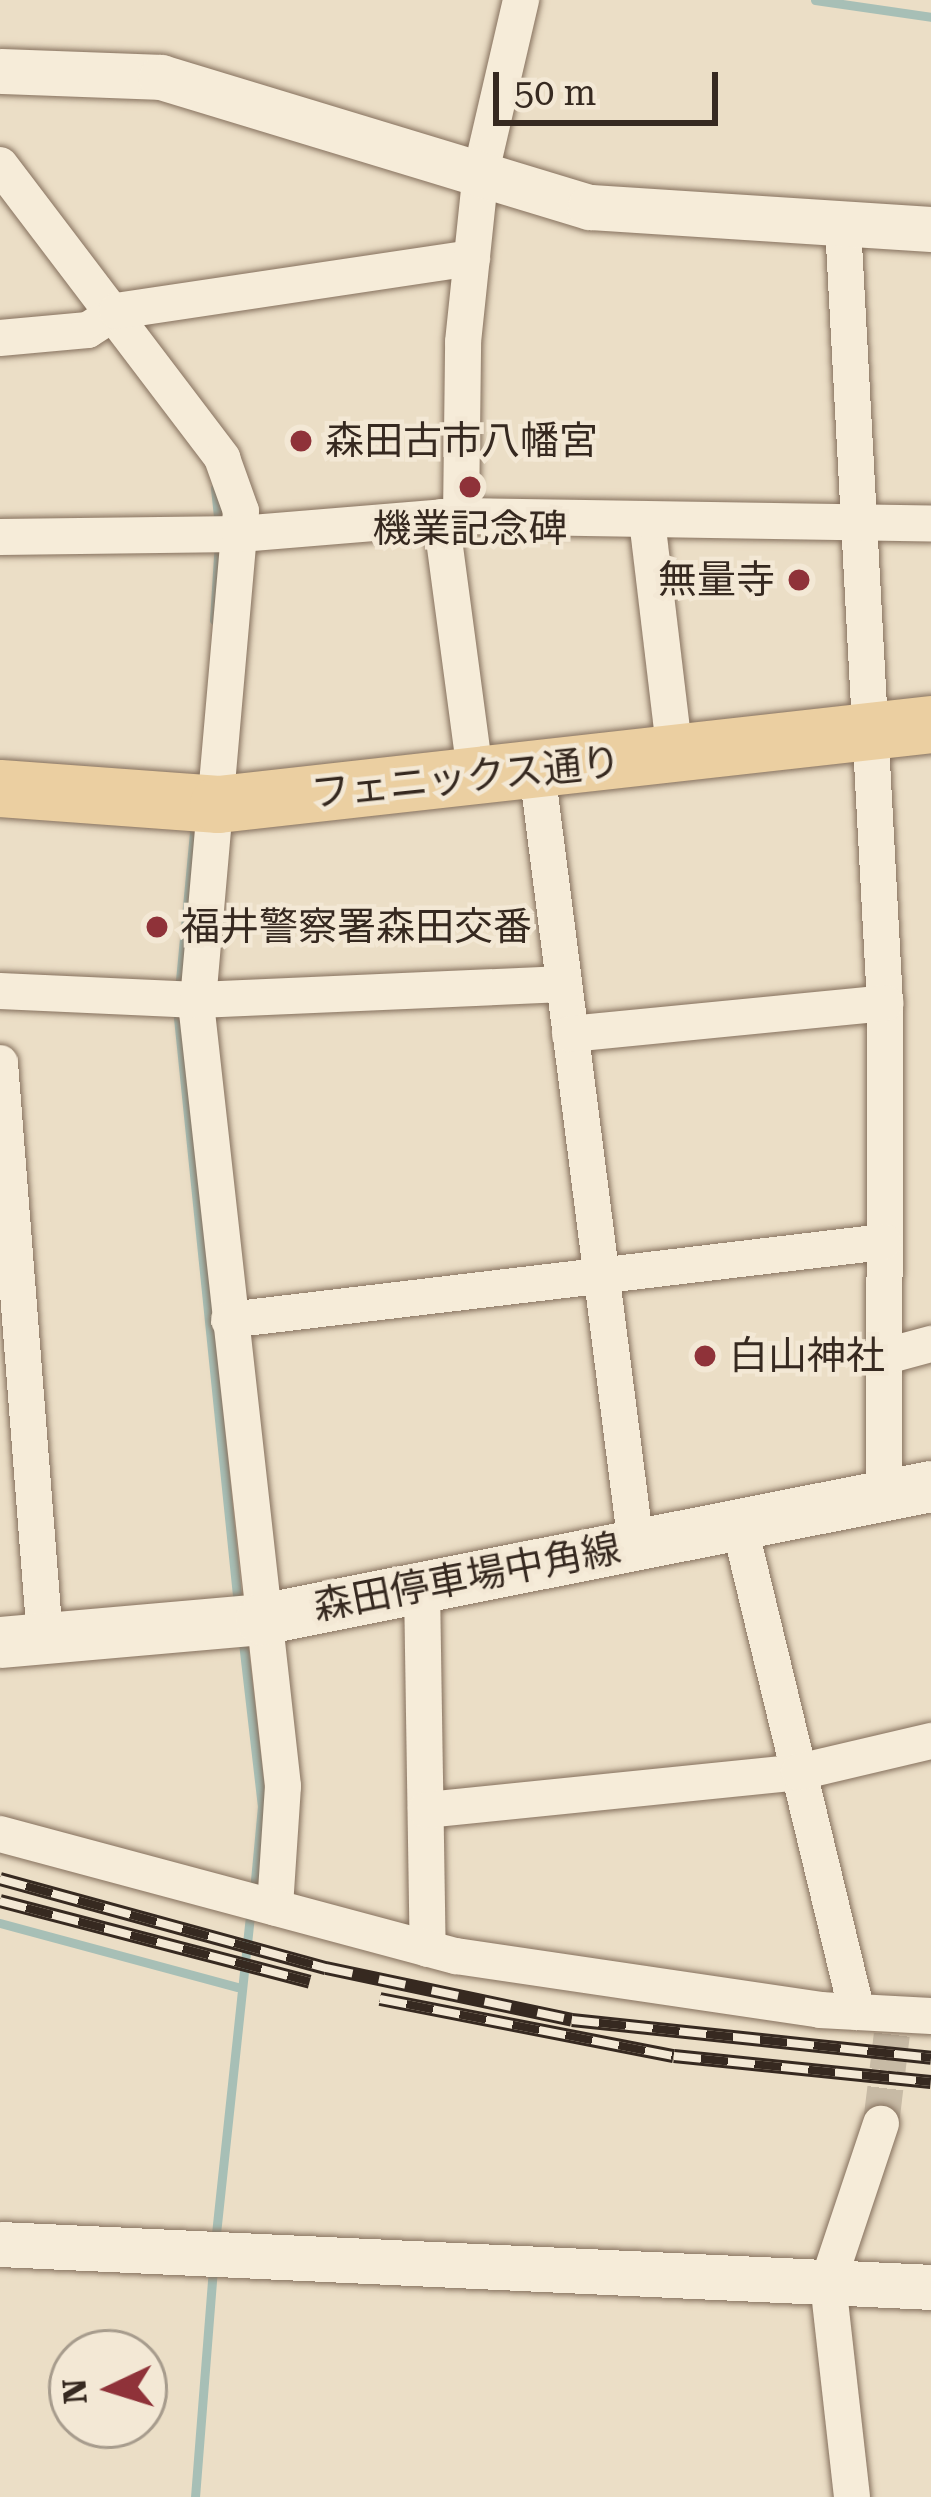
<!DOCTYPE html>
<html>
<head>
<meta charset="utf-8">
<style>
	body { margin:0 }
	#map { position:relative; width:931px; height:2497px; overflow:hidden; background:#ebdec6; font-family:"Roboto Serif","Noto Sans JP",serif }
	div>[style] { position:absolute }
	.stream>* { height:9px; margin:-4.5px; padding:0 4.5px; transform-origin:4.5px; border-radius:4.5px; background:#a7bfb6 }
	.minor-tunnel>* { height:36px; margin-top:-18px; transform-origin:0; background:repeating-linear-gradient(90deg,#c7baa5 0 36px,transparent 0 54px) }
	.roads { filter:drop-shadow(0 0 3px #85705d) drop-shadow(0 0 3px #85705d) }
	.minor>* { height:36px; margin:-18px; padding:0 18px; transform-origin:18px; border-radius:18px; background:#f6ecd9 }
	.tertiary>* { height:45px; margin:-22.5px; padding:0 22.5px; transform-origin:22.5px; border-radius:22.5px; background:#f6ecd9 }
	.secondary>* { height:51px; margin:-25.5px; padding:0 25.5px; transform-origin:25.5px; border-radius:25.5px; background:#f6ecd9 }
	.primary>* { height:57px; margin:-28.5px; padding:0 28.5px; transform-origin:28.5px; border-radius:28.5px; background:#ebcfa1 }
	.rail>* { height:14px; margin-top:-7px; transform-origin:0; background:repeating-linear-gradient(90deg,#f3e8d5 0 27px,#362920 0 54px); box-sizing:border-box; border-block:3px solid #362920 }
	.dots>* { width:33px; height:33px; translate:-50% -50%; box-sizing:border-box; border:6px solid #f3e8d5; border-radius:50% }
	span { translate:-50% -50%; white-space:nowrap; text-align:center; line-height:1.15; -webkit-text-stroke:9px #f3e8d5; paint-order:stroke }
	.poi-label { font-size:39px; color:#362920 }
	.left { translate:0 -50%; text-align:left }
	.right { translate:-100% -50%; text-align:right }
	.street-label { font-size:39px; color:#362920 }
	.north { position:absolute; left:48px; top:2329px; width:120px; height:120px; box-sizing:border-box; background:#f3e8d5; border:3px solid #a79c8d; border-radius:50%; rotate:266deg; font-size:33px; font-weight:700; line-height:48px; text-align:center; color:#362920 }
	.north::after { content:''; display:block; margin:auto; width:42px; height:54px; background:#8f3239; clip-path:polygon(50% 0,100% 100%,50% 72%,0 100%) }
	.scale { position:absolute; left:493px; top:72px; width:225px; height:54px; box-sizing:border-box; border:6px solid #362920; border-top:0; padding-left:15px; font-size:36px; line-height:42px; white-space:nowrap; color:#362920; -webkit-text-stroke:9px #f3e8d5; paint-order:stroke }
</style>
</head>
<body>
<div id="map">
	<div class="stream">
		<div style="left:815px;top:0;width:117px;rotate:8.3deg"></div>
		<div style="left:215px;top:488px;width:37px;rotate:84deg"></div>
		<div style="left:214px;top:620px;width:79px;rotate:-86.4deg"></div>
		<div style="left:179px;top:991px;width:170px;rotate:-84.6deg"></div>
		<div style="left:177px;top:1008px;width:600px;rotate:84.17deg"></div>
		<div style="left:242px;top:1634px;width:173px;rotate:83.4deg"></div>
		<div style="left:262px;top:1806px;width:85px;rotate:95.4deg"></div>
		<div style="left:0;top:1923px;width:246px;rotate:15.1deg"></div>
		<div style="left:215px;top:2243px;width:337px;rotate:-83.9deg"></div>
		<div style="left:195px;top:2497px;width:232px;rotate:-85.5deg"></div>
	</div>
	<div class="minor-tunnel">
		<div style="left:881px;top:2124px;width:92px;rotate:-83.1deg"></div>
	</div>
	<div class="roads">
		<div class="minor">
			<div style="left:0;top:165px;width:368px;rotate:52.8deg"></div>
			<div style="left:222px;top:458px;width:56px;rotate:70.3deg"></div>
			<div style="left:241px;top:511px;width:503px;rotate:95.02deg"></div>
			<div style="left:197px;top:1012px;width:779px;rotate:83.66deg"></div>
			<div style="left:283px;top:1786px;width:122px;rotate:93.8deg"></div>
			<div style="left:843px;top:225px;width:779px;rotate:86.91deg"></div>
			<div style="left:885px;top:1003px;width:493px;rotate:90.1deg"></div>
			<div style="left:0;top:338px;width:88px;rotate:-5.2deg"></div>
			<div style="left:88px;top:330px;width:35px;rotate:-33deg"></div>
			<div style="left:117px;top:311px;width:359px;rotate:-8.5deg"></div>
			<div style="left:461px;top:516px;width:174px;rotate:-89.3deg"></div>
			<div style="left:463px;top:342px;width:171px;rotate:-84deg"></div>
			<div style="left:481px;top:172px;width:177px;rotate:-76.9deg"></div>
			<div style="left:441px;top:517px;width:263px;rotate:82.4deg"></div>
			<div style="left:647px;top:520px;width:236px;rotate:83.2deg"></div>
			<div style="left:0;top:537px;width:240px;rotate:-0.7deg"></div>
			<div style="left:240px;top:534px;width:222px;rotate:-4.7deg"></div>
			<div style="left:461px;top:516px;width:470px;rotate:0.9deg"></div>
			<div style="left:537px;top:771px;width:780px;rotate:82.71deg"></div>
			<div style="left:0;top:991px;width:198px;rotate:2.6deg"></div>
			<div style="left:198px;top:1000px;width:366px;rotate:-2.5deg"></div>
			<div style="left:570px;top:1034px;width:317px;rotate:-5.6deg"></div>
			<div style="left:0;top:1063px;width:578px;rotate:85.53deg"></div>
			<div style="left:229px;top:1320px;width:659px;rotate:-6.8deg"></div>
			<div style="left:883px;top:1357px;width:50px;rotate:-15.2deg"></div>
			<div style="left:739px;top:1524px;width:502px;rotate:76.41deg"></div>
			<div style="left:422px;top:1587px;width:362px;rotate:89.1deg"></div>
			<div style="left:426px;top:1810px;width:375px;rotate:-5.8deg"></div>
			<div style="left:799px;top:1772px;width:136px;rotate:-13.2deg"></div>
			<div style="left:0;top:1834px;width:472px;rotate:15deg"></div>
			<div style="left:456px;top:1956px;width:368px;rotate:8.4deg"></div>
			<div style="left:820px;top:2010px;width:111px;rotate:3.1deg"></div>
			<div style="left:852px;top:2497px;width:216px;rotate:-96.4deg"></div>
			<div style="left:828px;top:2282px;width:167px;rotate:-71.5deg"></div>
		</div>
		<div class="tertiary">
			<div style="left:0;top:71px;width:161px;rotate:2.1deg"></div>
			<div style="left:161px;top:77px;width:448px;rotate:16.9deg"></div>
			<div style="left:590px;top:207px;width:342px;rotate:3.7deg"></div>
			<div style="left:0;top:2244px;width:932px;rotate:2.64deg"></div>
		</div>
		<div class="secondary">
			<div style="left:0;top:1642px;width:262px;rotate:-5deg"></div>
			<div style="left:261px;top:1619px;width:683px;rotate:-11.23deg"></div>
		</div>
		<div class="primary">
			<div style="left:0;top:788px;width:219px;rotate:4.2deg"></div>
			<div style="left:218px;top:804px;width:717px;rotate:-6.4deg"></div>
		</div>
	</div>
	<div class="rail">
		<div style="left:0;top:1879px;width:338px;rotate:15.3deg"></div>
		<div style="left:326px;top:1968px;width:251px;rotate:11.9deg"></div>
		<div style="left:572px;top:2020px;width:361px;rotate:6deg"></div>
		<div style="left:0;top:1901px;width:320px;rotate:14.6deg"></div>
		<div style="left:380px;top:1999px;width:299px;rotate:11deg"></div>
		<div style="left:674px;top:2056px;width:258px;rotate:5.8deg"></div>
	</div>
	<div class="dots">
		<div style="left:301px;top:441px;background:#8f3239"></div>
		<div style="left:470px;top:487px;background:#8f3239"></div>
		<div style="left:799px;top:580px;background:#8f3239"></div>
		<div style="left:157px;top:927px;background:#8f3239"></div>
		<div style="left:705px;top:1356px;background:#8f3239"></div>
	</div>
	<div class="poi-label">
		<span class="left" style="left:325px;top:441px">森田古市八幡宮</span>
		<span style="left:470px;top:529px">機業記念碑</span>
		<span class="right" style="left:775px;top:580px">無量寺</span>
		<span class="left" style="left:181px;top:927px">福井警察署森田交番</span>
		<span class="left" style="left:729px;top:1356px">白山神社</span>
	</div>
	<div class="street-label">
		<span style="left:466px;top:778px;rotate:-6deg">フェニックス通り</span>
		<span style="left:467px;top:1578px;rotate:-11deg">森田停車場中角線</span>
	</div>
	<div class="north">N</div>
	<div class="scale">50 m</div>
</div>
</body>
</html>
